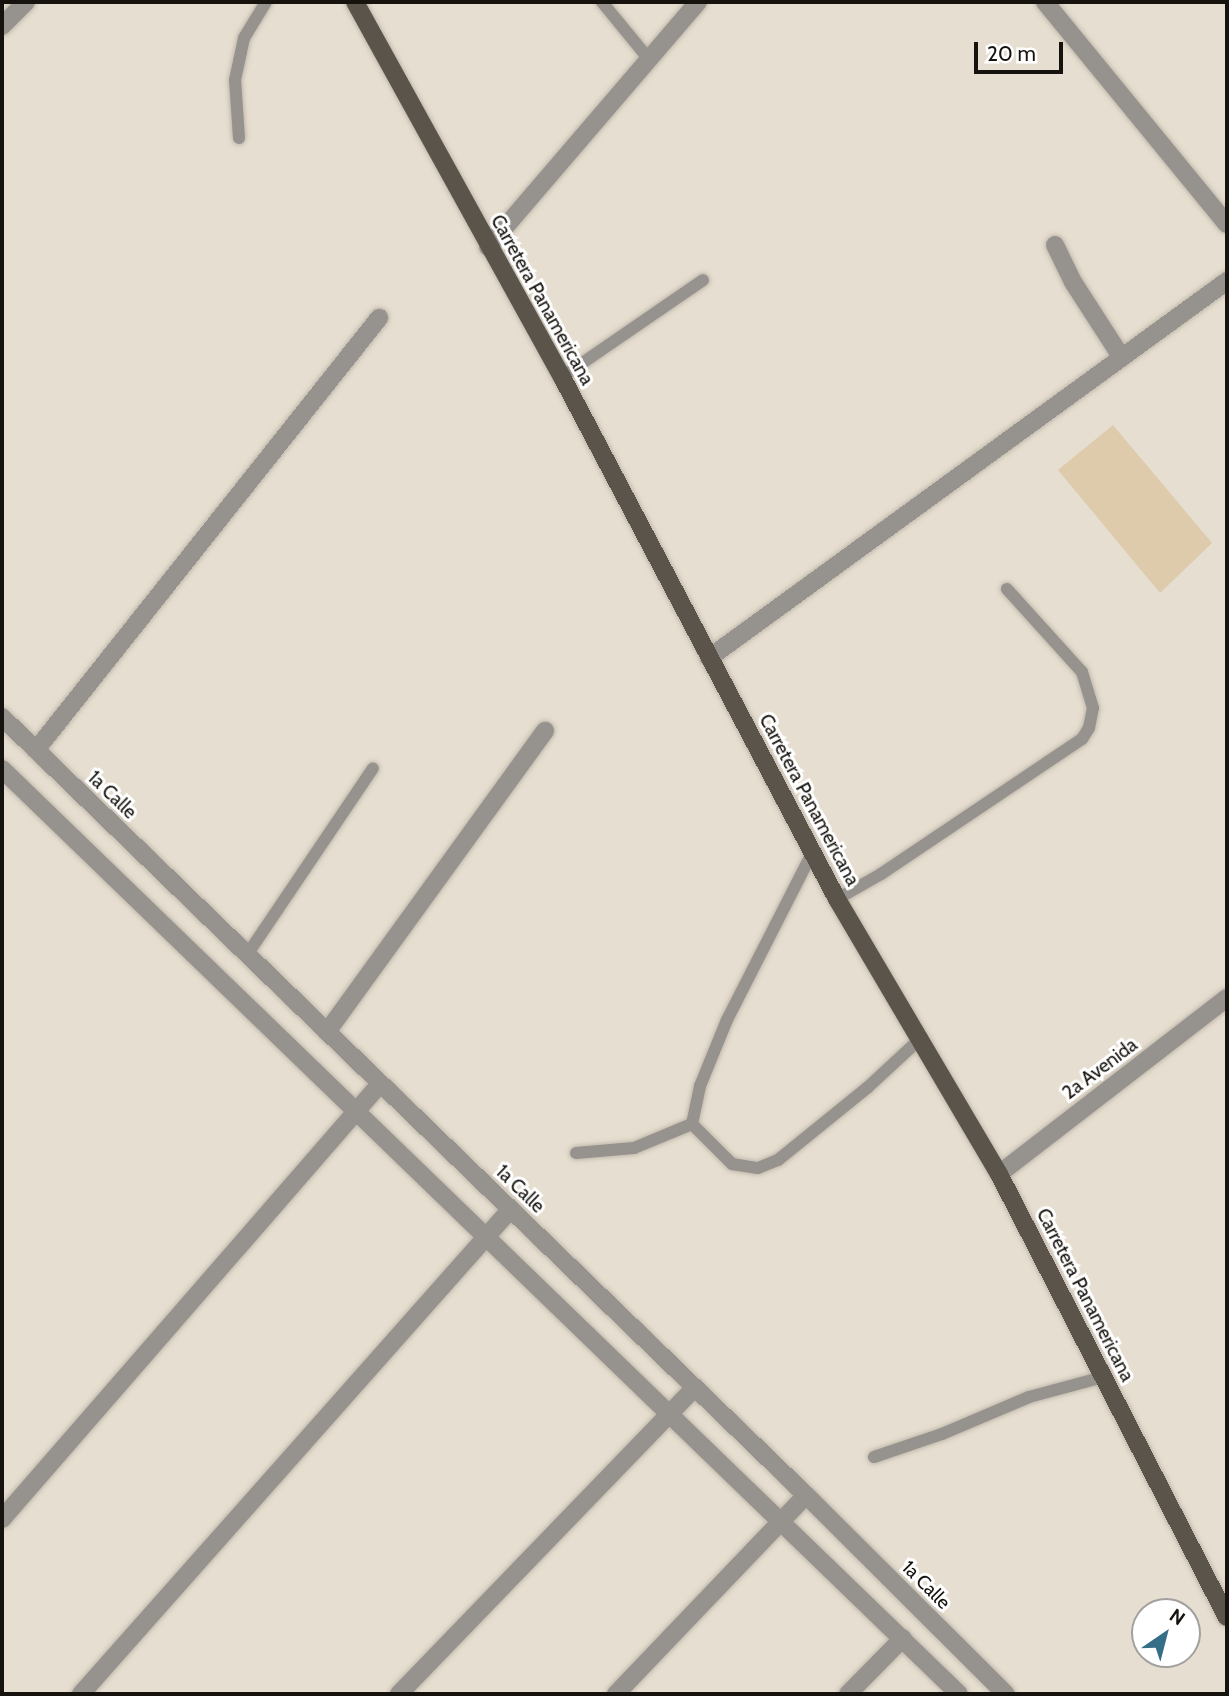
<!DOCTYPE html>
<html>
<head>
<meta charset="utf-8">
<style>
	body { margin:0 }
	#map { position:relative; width:1229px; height:1696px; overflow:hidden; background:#e6ded0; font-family:Cabin,sans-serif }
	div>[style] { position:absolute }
	.green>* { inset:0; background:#decbac }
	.roads { filter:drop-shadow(0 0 2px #c1b9ad) drop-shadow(0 0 2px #c1b9ad) }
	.service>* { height:12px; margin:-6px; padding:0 6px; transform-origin:6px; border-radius:6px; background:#96928d }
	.minor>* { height:18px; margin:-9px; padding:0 9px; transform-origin:9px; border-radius:9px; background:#96928d }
	.tertiary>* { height:18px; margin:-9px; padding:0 9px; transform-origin:9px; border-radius:9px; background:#96928d }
	.primary>* { height:18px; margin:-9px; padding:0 9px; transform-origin:9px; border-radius:9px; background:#5a544b }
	span { translate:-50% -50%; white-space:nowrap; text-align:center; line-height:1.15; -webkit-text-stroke:6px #fff; paint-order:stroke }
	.street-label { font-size:19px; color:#16130e }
	.frame { position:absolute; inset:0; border:4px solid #16130e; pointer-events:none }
	.north { position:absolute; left:1131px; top:1598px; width:70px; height:70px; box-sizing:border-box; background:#fff; border:2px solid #a2a19f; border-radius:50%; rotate:35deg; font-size:19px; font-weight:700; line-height:28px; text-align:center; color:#16130e }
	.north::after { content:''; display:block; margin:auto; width:24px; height:32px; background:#346e87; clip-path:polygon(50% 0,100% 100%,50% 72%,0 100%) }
	.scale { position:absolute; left:974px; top:42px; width:89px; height:32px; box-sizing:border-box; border:4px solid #16130e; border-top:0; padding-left:9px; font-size:21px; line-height:24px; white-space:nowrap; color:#16130e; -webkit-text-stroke:5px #fff; paint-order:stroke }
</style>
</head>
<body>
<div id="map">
	<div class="green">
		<div style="clip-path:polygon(1113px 425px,1212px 543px,1160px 593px,1058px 470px)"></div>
	</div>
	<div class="roads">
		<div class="service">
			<div style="left:602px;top:2px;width:72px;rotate:50.6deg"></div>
			<div style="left:239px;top:138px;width:58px;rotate:-93.9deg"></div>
			<div style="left:235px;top:80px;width:43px;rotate:-77.9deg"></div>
			<div style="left:244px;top:38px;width:42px;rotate:-58.6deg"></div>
			<div style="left:562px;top:377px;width:171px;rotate:-34.5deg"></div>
			<div style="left:837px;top:899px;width:51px;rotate:-29.6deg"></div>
			<div style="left:881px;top:874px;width:242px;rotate:-33.9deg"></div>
			<div style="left:1082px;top:739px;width:13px;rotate:-58deg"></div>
			<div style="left:1089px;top:728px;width:20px;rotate:-79deg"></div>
			<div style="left:1093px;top:708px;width:38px;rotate:-107deg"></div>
			<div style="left:1082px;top:672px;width:112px;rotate:-132.1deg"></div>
			<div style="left:247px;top:955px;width:225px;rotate:-56deg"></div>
			<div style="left:692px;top:1124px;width:39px;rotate:-78deg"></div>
			<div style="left:700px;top:1086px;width:71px;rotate:-67.8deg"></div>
			<div style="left:727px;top:1020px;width:190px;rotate:-63deg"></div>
			<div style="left:576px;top:1153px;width:58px;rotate:-4.9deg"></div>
			<div style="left:634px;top:1148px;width:63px;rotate:-22.5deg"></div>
			<div style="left:692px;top:1124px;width:57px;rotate:45deg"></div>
			<div style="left:732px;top:1164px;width:26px;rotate:9deg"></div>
			<div style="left:758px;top:1168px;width:22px;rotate:-22deg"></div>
			<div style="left:778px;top:1160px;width:116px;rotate:-39deg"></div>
			<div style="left:868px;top:1087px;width:71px;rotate:-42.7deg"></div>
			<div style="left:874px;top:1457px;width:72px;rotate:-18.7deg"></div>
			<div style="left:942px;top:1434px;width:95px;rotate:-23deg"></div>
			<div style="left:1029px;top:1397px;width:77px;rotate:-15.1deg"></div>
		</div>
		<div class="minor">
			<div style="left:1045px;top:2px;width:287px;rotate:50.7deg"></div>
			<div style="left:2px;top:26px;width:34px;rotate:-45deg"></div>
			<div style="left:1055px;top:245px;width:41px;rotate:64.1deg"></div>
			<div style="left:1073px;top:282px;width:90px;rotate:57.2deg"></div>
			<div style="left:488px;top:247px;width:323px;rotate:-49.4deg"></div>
			<div style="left:709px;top:658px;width:641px;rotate:-36.05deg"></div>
			<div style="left:36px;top:750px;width:552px;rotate:-51.55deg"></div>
			<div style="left:327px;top:1032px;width:372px;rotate:-54.1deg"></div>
			<div style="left:999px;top:1174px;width:288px;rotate:-37.7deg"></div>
			<div style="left:2px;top:1519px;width:576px;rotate:-49.01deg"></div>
			<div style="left:81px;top:1694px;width:647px;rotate:-48.45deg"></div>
			<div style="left:399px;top:1694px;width:426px;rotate:-46deg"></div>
			<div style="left:616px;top:1694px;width:275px;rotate:-46.3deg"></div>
			<div style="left:848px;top:1694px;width:78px;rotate:-45.5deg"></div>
		</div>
		<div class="tertiary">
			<div style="left:2px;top:717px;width:1119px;rotate:44.06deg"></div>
			<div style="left:806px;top:1495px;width:282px;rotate:44.9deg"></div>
			<div style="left:2px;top:769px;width:1331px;rotate:44.03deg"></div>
		</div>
		<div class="primary">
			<div style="left:355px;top:2px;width:428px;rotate:61.1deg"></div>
			<div style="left:562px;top:377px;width:590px;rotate:62.22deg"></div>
			<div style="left:837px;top:899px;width:319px;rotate:59.5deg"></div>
			<div style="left:999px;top:1174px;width:498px;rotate:62.8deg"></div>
		</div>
	</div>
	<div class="street-label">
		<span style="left:542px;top:300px;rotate:61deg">Carretera Panamericana</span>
		<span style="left:112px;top:795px;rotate:44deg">1a Calle</span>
		<span style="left:809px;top:800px;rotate:62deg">Carretera Panamericana</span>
		<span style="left:1100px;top:1069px;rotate:-37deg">2a Avenida</span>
		<span style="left:520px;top:1189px;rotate:44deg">1a Calle</span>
		<span style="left:1085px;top:1295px;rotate:63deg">Carretera Panamericana</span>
		<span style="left:926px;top:1585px;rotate:45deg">1a Calle</span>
	</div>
	<div class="frame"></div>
	<div class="north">N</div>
	<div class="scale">20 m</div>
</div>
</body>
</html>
